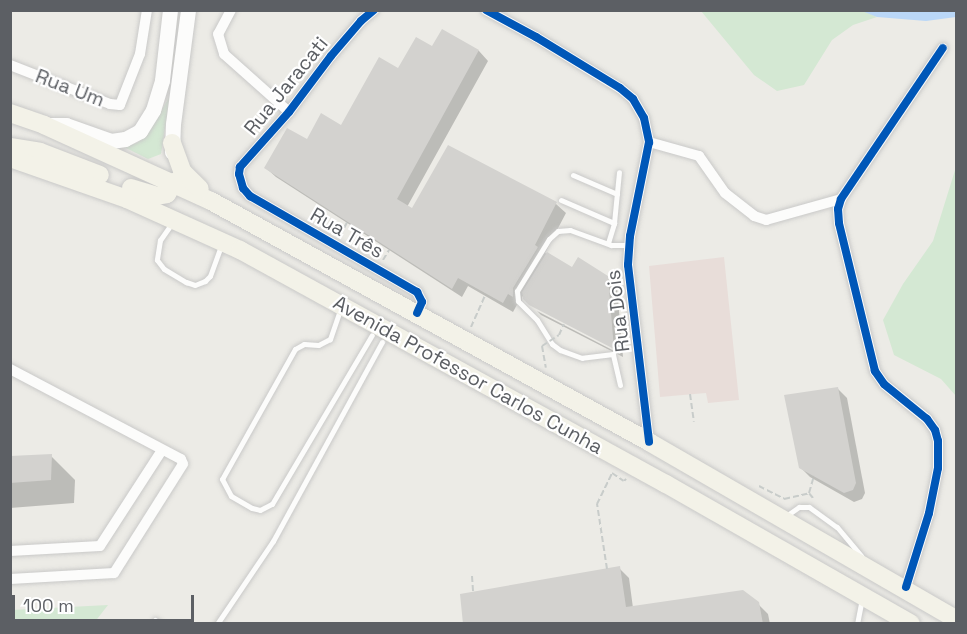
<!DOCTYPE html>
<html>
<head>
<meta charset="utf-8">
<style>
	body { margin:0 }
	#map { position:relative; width:967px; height:634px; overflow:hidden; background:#ecebe6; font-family:"Space Grotesk",sans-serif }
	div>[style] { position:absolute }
	.medical>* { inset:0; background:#e8ddd9 }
	.green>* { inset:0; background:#d4e8d3 }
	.water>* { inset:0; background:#bad7f7 }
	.shadow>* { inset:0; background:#0003 }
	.building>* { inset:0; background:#d3d2cf }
	.path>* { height:2px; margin-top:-1px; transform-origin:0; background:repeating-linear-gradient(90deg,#c8ccca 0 6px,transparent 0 9px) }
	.roads { filter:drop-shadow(0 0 2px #c9c9c8) drop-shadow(0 0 2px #c9c9c8) }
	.lane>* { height:5px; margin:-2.5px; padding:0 2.5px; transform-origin:2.5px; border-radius:2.5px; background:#fcfcfb }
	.street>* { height:10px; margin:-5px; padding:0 5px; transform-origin:5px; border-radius:5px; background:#fcfcfb }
	.secondary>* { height:15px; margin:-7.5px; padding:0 7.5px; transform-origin:7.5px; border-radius:7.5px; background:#fcfcfb }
	.primary>* { height:18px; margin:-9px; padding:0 9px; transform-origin:9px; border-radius:9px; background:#f3f2e8 }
	.path-bridge>* { height:2px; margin-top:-1px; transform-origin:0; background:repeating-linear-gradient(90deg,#c8ccca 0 6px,transparent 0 9px) }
	.cycleway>* { height:8px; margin:-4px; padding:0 4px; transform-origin:4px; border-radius:4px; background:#0057b8 }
	span { translate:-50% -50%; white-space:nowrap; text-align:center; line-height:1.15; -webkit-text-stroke:4.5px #fff; paint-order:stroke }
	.street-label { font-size:20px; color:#5c5f64 }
	.frame { position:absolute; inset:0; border:12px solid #5c5f64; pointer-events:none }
	.scale { position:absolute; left:12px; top:595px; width:182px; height:27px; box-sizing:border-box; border:3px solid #5c5f64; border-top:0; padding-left:8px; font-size:18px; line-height:21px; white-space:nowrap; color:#5c5f64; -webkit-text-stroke:4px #fff; paint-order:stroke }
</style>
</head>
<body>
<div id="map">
	<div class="medical">
		<div style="clip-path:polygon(724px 257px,739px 400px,708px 403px,706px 393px,660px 397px,649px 266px)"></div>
	</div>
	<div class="green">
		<div style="clip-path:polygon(862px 10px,877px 17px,853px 25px,832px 40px,804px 85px,777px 91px,754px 75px,701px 11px)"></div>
		<div style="clip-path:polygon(170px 96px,161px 154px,148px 159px,124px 147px,137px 143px,147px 135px)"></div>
		<div style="clip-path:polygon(956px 167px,956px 396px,941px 379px,894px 355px,883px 320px,903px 284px,933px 241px)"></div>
		<div style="clip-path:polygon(108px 605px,94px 623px,11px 623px,11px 610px)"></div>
	</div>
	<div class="water">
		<div style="clip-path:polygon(862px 11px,956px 12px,956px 17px,926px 21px,877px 17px)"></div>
	</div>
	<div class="shadow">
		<div style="clip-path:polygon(443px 31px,479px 51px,488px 61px,407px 207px,412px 210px,556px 204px,566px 213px,545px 253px,573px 269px,607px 278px,617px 288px,623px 357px,541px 315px,537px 311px,620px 354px,622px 351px,531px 305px,522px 296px,522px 305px,518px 303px,513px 312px,468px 286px,462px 297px,276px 177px,266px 168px,307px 141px,342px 127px,399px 70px,433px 48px)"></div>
		<div style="clip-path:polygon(837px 388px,847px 398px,865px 493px,862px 499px,854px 502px,810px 477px,800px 467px)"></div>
		<div style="clip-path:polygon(51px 456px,75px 480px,74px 503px,10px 508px,10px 458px)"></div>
		<div style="clip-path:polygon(619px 568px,629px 578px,633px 608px,758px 604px,768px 614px,770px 624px,465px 624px)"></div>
	</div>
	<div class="building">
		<div style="clip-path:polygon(442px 29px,479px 50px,397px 199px,412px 208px,448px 145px,557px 202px,535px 245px,538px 247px,513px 288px,513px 297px,508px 294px,503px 303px,458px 278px,452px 289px,264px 168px,287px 128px,307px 139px,321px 113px,341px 125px,379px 57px,398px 68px,416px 37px,432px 46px)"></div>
		<div style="clip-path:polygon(547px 252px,572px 267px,578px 257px,608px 276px,614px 349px,529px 305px,523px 299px,522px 292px)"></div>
		<div style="clip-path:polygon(838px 387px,856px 483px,853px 490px,844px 493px,799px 468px,784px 395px)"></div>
		<div style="clip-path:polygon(52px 454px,51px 480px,10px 483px,10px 456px)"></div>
		<div style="clip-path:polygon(620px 566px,626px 607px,743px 590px,759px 602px,763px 624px,463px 624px,460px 594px)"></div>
	</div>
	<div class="path">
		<div style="left:340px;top:236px;width:16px;rotate:-63deg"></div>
		<div style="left:383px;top:260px;width:12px;rotate:-59deg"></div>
		<div style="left:471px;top:327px;width:36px;rotate:-66deg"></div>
		<div style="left:559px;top:335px;width:12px;rotate:-66deg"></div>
		<div style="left:542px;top:346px;width:22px;rotate:80deg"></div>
		<div style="left:690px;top:394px;width:28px;rotate:82deg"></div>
		<div style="left:759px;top:486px;width:28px;rotate:27deg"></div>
		<div style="left:784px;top:499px;width:26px;rotate:-13deg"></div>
		<div style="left:813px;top:498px;width:6px;rotate:-129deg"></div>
		<div style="left:809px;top:493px;width:18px;rotate:-74deg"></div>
		<div style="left:607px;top:569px;width:66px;rotate:-98.7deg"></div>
		<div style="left:597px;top:504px;width:34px;rotate:-64deg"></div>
		<div style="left:612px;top:473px;width:14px;rotate:34deg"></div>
		<div style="left:624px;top:481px;width:3px;rotate:-45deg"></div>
		<div style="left:472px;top:576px;width:16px;rotate:86deg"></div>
	</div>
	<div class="roads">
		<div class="lane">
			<div style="left:573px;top:175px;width:48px;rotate:23.4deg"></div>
			<div style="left:561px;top:200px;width:58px;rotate:23.5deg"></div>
			<div style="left:172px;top:223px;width:21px;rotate:125deg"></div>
			<div style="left:160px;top:240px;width:20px;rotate:99deg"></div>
			<div style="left:157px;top:260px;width:11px;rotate:52deg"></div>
			<div style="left:164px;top:269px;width:26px;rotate:31deg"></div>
			<div style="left:186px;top:282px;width:9px;rotate:18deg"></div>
			<div style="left:195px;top:285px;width:11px;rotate:-22deg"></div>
			<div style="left:205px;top:281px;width:7px;rotate:-45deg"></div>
			<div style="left:210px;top:276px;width:32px;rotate:-70deg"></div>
			<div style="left:608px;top:243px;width:21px;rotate:-73deg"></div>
			<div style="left:614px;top:223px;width:51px;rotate:-84.4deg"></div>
			<div style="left:340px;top:310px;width:31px;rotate:109deg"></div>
			<div style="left:330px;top:339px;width:13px;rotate:153deg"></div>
			<div style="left:318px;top:345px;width:14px;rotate:-176deg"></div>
			<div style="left:304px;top:344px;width:10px;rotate:151deg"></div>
			<div style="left:295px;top:349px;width:149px;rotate:119.3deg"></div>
			<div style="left:222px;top:479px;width:19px;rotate:62deg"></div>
			<div style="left:231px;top:496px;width:24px;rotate:30deg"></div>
			<div style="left:252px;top:508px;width:8px;rotate:14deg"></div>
			<div style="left:260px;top:510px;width:13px;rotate:-27deg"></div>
			<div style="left:272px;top:504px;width:196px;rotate:-59.4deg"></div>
			<div style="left:620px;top:385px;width:32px;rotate:-103deg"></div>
			<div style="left:613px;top:354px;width:31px;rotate:173deg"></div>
			<div style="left:582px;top:358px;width:23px;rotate:-160deg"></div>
			<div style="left:560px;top:350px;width:10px;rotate:-143deg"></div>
			<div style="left:552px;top:344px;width:28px;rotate:-122deg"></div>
			<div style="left:537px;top:320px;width:27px;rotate:-135deg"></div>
			<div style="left:518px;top:301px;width:10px;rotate:-96deg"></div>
			<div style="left:517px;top:291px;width:61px;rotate:-58.4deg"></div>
			<div style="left:549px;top:239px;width:12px;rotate:-42deg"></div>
			<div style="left:558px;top:231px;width:12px;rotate:-5deg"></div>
			<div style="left:570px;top:230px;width:44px;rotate:20.1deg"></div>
			<div style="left:611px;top:245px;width:18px"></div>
			<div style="left:786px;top:516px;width:16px;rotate:-35deg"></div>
			<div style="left:799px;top:507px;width:10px"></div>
			<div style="left:809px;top:507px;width:34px;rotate:36deg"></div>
			<div style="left:837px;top:527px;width:38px;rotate:50deg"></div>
			<div style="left:155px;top:620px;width:6px;rotate:39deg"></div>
			<div style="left:217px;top:624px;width:100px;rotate:-56deg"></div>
			<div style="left:273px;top:541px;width:227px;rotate:-61.3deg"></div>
			<div style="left:857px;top:624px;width:25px;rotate:-79deg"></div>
		</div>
		<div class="street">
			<div style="left:231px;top:10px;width:27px;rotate:118deg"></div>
			<div style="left:218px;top:34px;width:21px;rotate:73deg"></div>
			<div style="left:224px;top:54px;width:87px;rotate:41.7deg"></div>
			<div style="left:374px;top:10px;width:17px;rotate:140deg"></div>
			<div style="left:361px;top:21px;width:46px;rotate:130.6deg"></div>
			<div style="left:331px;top:56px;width:70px;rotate:126.9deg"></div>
			<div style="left:289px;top:112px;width:74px;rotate:131.7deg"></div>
			<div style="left:240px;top:167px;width:7px;rotate:98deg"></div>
			<div style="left:239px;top:174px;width:15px;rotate:74deg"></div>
			<div style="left:243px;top:188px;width:11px;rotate:49deg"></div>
			<div style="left:250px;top:196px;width:193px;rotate:29.9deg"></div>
			<div style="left:417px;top:292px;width:11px;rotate:63deg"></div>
			<div style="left:422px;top:302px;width:12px;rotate:114deg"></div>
			<div style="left:486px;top:10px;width:57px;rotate:28.4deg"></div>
			<div style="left:536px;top:37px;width:98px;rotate:31.3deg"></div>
			<div style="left:620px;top:88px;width:17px;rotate:40deg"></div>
			<div style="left:633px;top:99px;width:22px;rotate:60deg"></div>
			<div style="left:644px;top:118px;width:25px;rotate:78deg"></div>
			<div style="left:649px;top:142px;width:96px;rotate:101.4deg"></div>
			<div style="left:630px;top:236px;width:29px;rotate:94deg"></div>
			<div style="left:628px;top:265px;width:178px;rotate:83.2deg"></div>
			<div style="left:10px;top:65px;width:107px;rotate:21.3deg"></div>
			<div style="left:110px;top:104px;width:10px;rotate:6deg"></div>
			<div style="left:120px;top:105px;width:55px;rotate:-68.6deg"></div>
			<div style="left:140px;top:54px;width:45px;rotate:-81deg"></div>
			<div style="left:649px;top:142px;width:52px;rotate:15.6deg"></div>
			<div style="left:699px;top:156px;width:45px;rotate:54.9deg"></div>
			<div style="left:725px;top:193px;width:37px;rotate:38deg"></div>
			<div style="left:754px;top:216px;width:13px;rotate:18deg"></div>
			<div style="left:766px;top:220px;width:78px;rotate:-15.6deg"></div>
			<div style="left:10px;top:369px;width:193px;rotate:27.8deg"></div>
			<div style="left:181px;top:459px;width:5px;rotate:68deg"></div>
			<div style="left:183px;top:464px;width:129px;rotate:122.3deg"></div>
			<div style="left:114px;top:573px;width:104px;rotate:176.7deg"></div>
			<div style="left:10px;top:551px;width:90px;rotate:-3.2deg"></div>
			<div style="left:100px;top:546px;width:114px;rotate:-57.1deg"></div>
			<div style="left:906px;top:587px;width:77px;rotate:-72.7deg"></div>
			<div style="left:929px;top:513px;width:46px;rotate:-78.7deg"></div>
			<div style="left:938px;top:468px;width:27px;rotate:-90deg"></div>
			<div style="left:938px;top:441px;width:11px;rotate:-105deg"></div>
			<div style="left:935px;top:430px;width:14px;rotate:-126deg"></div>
			<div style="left:927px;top:419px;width:55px;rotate:-140.9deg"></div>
			<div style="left:884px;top:384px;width:16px;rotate:-125deg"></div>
			<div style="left:875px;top:371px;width:152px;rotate:-103.7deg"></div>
			<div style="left:839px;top:223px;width:14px;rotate:-94deg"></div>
			<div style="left:838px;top:209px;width:10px;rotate:-73deg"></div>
			<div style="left:841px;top:199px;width:182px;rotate:-56deg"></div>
		</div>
		<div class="secondary">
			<div style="left:49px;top:125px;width:17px"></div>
			<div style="left:66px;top:125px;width:48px;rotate:19.6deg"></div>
			<div style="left:111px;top:141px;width:14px;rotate:-8deg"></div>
			<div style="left:125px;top:139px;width:17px;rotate:-28deg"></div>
			<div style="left:140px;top:131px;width:25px;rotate:-58deg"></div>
			<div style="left:153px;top:110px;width:31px;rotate:-73deg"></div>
			<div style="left:162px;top:80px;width:70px;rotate:-83.5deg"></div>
			<div style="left:172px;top:152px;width:28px;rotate:-88deg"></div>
			<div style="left:173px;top:124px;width:115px;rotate:-82.5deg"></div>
		</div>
		<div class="primary">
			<div style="left:10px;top:113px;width:36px;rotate:19deg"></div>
			<div style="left:44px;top:125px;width:183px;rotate:24.5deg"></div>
			<div style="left:211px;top:201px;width:500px;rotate:28.8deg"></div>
			<div style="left:649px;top:442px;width:354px;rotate:30deg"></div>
			<div style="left:172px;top:143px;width:30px;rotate:70deg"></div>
			<div style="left:182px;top:171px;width:25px;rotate:45deg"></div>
			<div style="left:10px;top:147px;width:30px;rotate:9deg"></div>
			<div style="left:40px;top:152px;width:64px;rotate:21deg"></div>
			<div style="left:10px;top:158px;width:124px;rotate:19.3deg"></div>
			<div style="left:127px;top:199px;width:124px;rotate:24.3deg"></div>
			<div style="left:240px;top:250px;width:486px;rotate:28.8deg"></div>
			<div style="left:666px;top:484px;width:282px;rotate:29.7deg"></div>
			<div style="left:131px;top:188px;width:27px;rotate:17deg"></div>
			<div style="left:157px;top:196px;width:10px;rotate:-11deg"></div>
			<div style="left:167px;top:194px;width:14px;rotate:-60deg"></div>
		</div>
	</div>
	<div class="path-bridge">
		<div style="left:542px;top:346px;width:20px;rotate:-33deg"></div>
	</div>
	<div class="cycleway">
		<div style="left:374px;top:10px;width:17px;rotate:140deg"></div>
		<div style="left:361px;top:21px;width:46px;rotate:130.6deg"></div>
		<div style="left:331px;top:56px;width:70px;rotate:126.9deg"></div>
		<div style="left:289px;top:112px;width:74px;rotate:131.7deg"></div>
		<div style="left:240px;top:167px;width:7px;rotate:98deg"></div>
		<div style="left:239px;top:174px;width:15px;rotate:74deg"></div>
		<div style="left:243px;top:188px;width:11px;rotate:49deg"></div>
		<div style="left:250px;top:196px;width:193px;rotate:29.9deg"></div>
		<div style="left:417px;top:292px;width:11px;rotate:63deg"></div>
		<div style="left:422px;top:302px;width:12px;rotate:114deg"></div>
		<div style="left:486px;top:10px;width:57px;rotate:28.4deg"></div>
		<div style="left:536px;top:37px;width:98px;rotate:31.3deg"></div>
		<div style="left:620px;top:88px;width:17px;rotate:40deg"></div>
		<div style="left:633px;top:99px;width:22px;rotate:60deg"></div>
		<div style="left:644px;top:118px;width:25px;rotate:78deg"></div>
		<div style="left:649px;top:142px;width:96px;rotate:101.4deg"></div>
		<div style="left:630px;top:236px;width:29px;rotate:94deg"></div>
		<div style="left:628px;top:265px;width:178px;rotate:83.2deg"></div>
		<div style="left:906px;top:587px;width:77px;rotate:-72.7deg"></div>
		<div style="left:929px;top:513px;width:46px;rotate:-78.7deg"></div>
		<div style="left:938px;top:468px;width:27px;rotate:-90deg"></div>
		<div style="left:938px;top:441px;width:11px;rotate:-105deg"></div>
		<div style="left:935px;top:430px;width:14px;rotate:-126deg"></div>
		<div style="left:927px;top:419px;width:55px;rotate:-140.9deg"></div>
		<div style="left:884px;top:384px;width:16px;rotate:-125deg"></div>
		<div style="left:875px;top:371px;width:152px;rotate:-103.7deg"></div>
		<div style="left:839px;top:223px;width:14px;rotate:-94deg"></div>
		<div style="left:838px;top:209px;width:10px;rotate:-73deg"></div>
		<div style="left:841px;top:199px;width:182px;rotate:-56deg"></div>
	</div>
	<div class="street-label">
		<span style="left:286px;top:86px;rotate:-51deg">Rua Jaracati</span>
		<span style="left:70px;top:88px;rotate:21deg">Rua Um</span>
		<span style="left:347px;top:233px;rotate:30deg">Rua Três</span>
		<span style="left:618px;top:311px;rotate:-97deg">Rua Dois</span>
		<span style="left:468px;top:375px;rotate:29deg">Avenida Professor Carlos Cunha</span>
	</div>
	<div class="frame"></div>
	<div class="scale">100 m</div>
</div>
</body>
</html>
